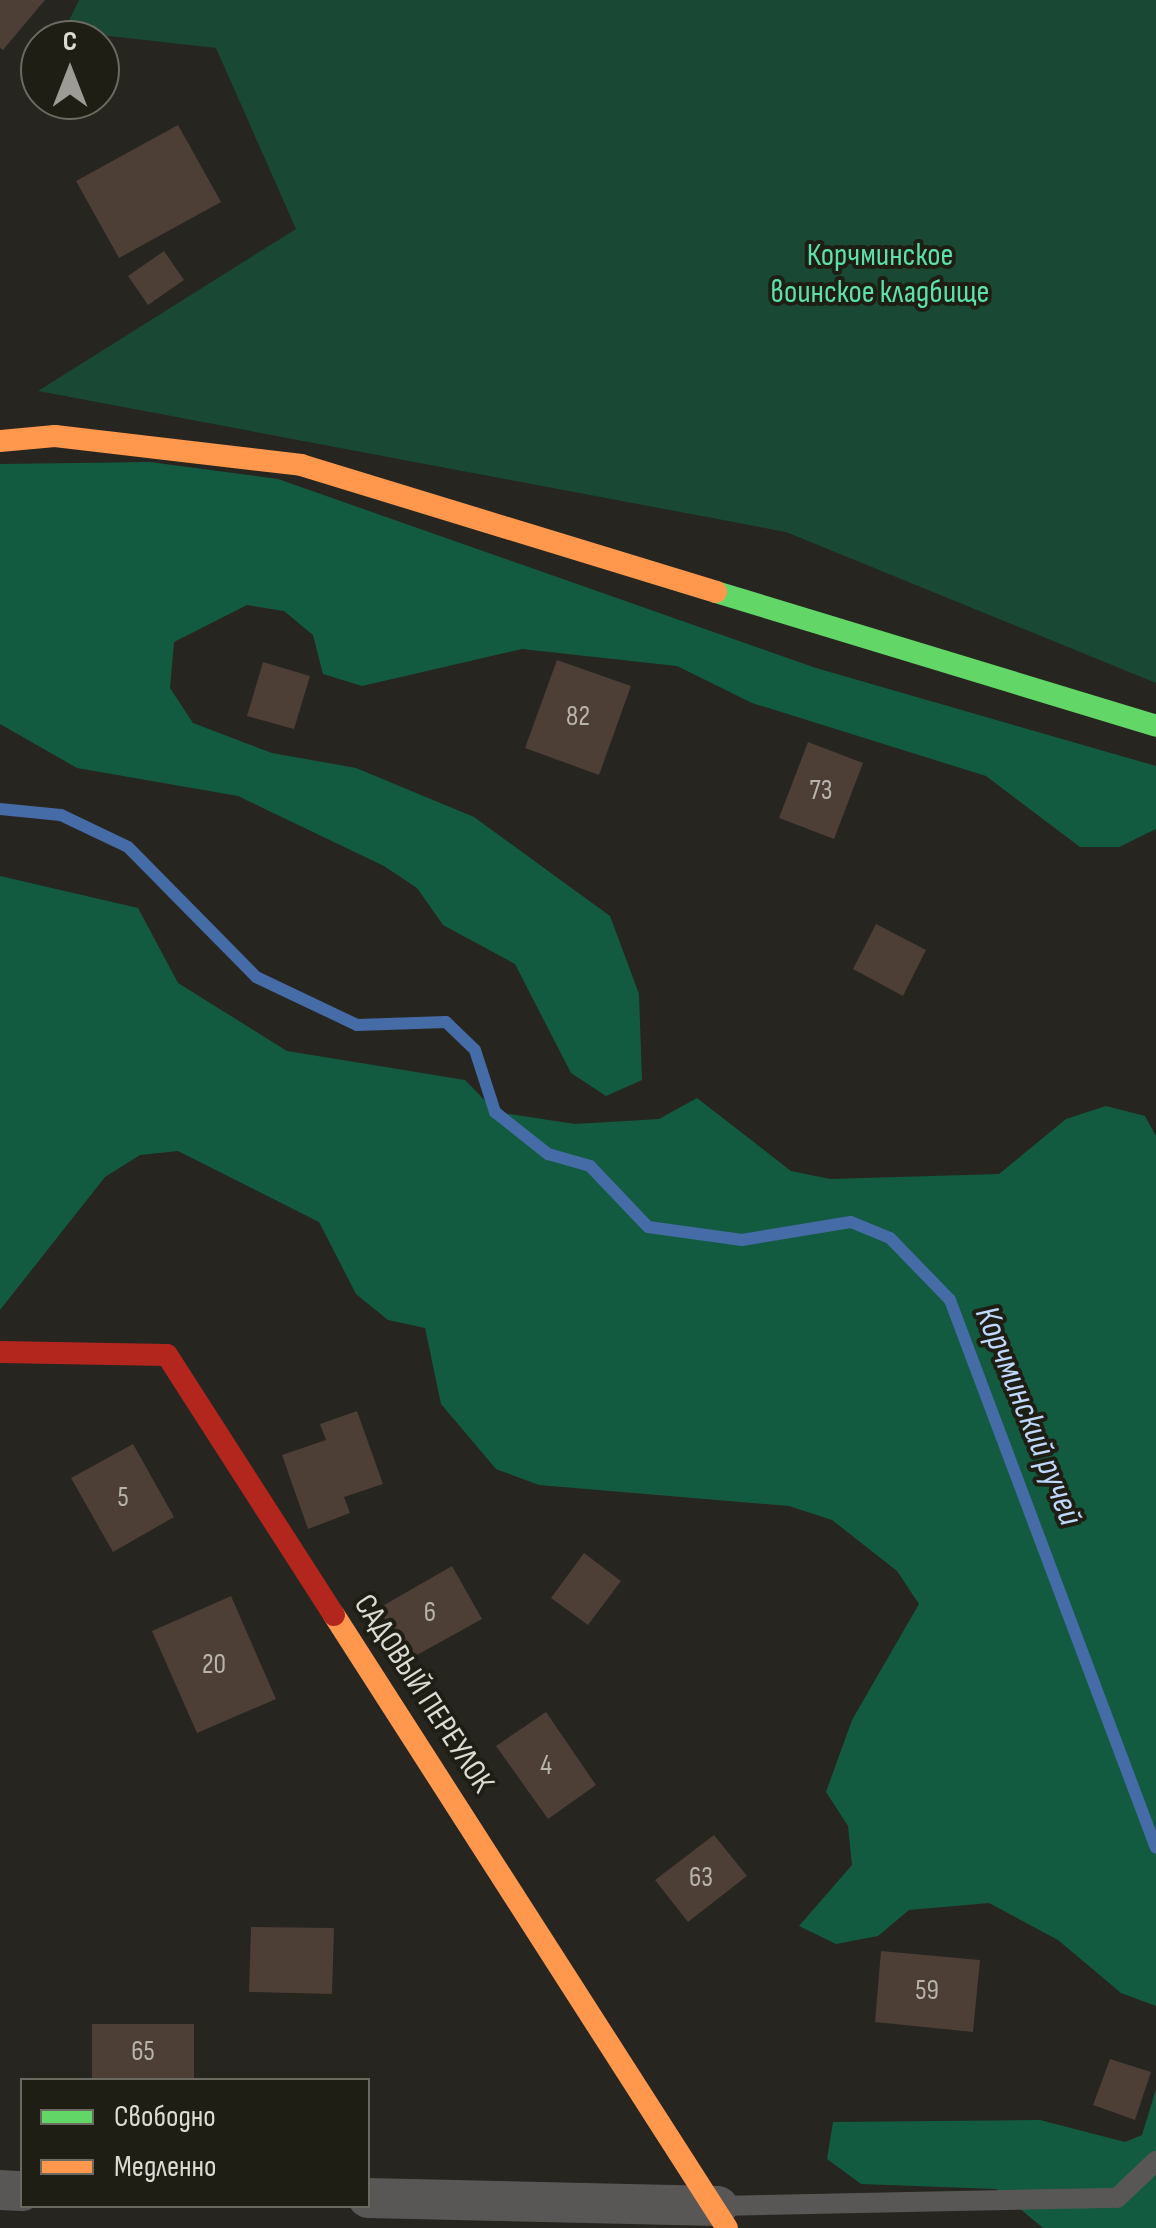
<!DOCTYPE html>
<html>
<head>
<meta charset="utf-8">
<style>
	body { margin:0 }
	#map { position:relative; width:1156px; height:2228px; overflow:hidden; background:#262520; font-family:"Sofia Sans Condensed",sans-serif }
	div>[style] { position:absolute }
	.green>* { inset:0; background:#194835 }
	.forest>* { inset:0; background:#135b40 }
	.stream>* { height:12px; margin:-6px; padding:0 6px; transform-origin:6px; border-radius:6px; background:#456ca7 }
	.building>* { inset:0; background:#4d3e36 }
	.lane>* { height:20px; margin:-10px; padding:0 10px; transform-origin:10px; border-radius:10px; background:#585755 }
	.street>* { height:40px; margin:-20px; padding:0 20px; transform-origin:20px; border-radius:20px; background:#585755 }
	.fast>* { height:22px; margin:-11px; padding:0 11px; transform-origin:11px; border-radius:11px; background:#63d668 }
	.slow>* { height:22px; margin:-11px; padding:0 11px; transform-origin:11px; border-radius:11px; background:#ff974d }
	.jam>* { height:22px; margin:-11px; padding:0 11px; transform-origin:11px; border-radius:11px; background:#b3261e }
	span { translate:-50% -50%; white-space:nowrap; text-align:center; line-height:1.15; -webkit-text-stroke:8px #1f1e14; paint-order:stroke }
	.number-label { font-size:28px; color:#b8b4ac }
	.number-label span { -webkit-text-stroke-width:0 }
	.park-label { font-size:32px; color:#5be1aa }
	.street-label { font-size:32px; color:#dcdbd4 }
	.water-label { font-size:35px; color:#c0d8fc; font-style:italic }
	.legend { position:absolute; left:20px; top:2078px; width:350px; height:130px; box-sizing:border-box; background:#1f1e14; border:2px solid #6b6a61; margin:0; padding:12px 18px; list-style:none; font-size:30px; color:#dcdbd4 }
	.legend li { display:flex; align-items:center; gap:20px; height:50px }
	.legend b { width:50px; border:2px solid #6b6a61 }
	.north { position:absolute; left:20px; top:20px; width:100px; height:100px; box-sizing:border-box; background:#1f1e14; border:2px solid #6b6a61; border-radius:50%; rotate:0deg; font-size:28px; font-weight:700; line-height:40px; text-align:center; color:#dcdbd4 }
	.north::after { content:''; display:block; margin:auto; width:35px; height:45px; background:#9c9b95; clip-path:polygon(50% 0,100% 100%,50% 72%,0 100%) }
</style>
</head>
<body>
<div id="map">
	<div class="green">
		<div style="clip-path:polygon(79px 0,1156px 0,1156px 683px,786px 532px,38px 391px,296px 229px,216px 48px,64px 31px)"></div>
	</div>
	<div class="forest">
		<div style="clip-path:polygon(150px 462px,278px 479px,816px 668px,1156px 766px,1156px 829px,1119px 847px,1080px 847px,986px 776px,752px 703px,677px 666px,522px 649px,362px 686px,323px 674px,313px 635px,284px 611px,247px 605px,174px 642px,170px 688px,193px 723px,272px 753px,356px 768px,474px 817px,610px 916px,639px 994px,642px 1080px,606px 1096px,571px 1073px,515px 964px,443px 925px,417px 888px,384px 866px,238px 796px,77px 768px,0 724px,0 464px)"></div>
		<div style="clip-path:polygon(0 876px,138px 908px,178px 983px,287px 1051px,465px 1080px,496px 1112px,575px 1124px,659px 1119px,697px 1098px,791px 1171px,830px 1179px,999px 1174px,1066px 1119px,1106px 1106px,1145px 1116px,1156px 1136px,1156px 2006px,1121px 1993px,1058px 1940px,989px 1903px,909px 1910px,878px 1936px,836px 1944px,799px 1926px,852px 1865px,848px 1826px,826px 1792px,852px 1720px,919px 1604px,897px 1571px,832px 1520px,789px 1506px,539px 1485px,496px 1469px,441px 1404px,425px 1328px,388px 1320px,356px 1294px,319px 1222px,178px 1151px,140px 1155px,105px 1177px,0 1310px)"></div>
		<div style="clip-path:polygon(1156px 2089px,1156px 2228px,1043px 2228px,996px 2189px,861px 2184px,827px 2159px,833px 2122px,1040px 2120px,1125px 2142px,1142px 2135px)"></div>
	</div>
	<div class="stream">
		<div style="left:0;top:809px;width:61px;rotate:5.6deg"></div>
		<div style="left:61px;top:815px;width:74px;rotate:25.5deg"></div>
		<div style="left:128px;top:847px;width:182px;rotate:45.4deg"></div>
		<div style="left:256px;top:977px;width:112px;rotate:25.4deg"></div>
		<div style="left:357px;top:1025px;width:89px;rotate:-1.9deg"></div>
		<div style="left:446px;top:1022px;width:40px;rotate:44deg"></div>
		<div style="left:475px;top:1050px;width:65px;rotate:72.1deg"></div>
		<div style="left:495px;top:1112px;width:68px;rotate:38.4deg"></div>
		<div style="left:548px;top:1154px;width:44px;rotate:15.9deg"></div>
		<div style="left:590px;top:1166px;width:84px;rotate:46.4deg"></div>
		<div style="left:648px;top:1227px;width:95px;rotate:7.9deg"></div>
		<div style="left:742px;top:1240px;width:110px;rotate:-9.4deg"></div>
		<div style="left:851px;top:1222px;width:42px;rotate:22.3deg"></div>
		<div style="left:890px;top:1238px;width:86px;rotate:45.9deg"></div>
		<div style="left:950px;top:1300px;width:585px;rotate:69.4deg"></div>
	</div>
	<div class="building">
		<div style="clip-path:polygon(0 0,45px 0,3px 50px,0 48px)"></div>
		<div style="clip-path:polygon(178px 125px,221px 202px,119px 258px,76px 181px)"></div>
		<div style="clip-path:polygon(164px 251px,184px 280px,148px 305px,128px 276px)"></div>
		<div style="clip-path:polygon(557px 660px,631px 686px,599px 775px,525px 748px)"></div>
		<div style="clip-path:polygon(263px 662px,310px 676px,294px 729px,247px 716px)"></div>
		<div style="clip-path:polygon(808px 742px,863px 763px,834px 839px,779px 818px)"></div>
		<div style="clip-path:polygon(876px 924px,926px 950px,903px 996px,853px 969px)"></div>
		<div style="clip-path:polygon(357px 1411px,383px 1484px,344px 1497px,350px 1513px,308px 1529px,282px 1455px,326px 1440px,320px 1424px)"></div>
		<div style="clip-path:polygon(133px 1444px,174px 1517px,113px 1552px,71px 1478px)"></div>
		<div style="clip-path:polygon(584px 1553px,621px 1581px,588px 1625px,551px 1598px)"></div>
		<div style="clip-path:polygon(452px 1566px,482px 1619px,408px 1660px,379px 1608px)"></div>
		<div style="clip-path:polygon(231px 1596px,276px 1699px,197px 1733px,152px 1631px)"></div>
		<div style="clip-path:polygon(546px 1712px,596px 1785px,548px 1819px,496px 1746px)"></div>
		<div style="clip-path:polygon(714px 1835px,747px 1876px,688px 1922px,655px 1880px)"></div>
		<div style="clip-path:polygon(251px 1927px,334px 1928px,332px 1994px,249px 1992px)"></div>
		<div style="clip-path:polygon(881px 1951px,980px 1960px,973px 2032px,875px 2022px)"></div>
		<div style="clip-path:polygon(92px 2024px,194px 2024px,194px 2080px,92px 2080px)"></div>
		<div style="clip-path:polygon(1110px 2059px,1151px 2072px,1135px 2120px,1093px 2105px)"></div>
	</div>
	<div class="lane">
		<div style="left:720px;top:2206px;width:397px;rotate:-1.2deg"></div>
		<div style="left:1117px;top:2198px;width:54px;rotate:-43.5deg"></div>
	</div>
	<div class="street">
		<div style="left:0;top:2190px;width:22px;rotate:3deg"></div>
		<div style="left:368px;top:2198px;width:350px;rotate:1.3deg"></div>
	</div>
	<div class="fast">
		<div style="left:716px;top:592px;width:460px;rotate:16.9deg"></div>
	</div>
	<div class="slow">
		<div style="left:0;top:441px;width:55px;rotate:-5.2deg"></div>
		<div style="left:55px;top:436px;width:248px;rotate:6.7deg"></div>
		<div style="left:301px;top:465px;width:434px;rotate:17deg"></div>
		<div style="left:334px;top:1615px;width:728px;rotate:57.34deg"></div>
	</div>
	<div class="jam">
		<div style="left:0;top:1352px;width:167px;rotate:1deg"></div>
		<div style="left:167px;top:1355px;width:309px;rotate:57.3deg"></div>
	</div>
	<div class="number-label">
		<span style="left:578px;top:717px">82</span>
		<span style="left:821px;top:791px">73</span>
		<span style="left:123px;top:1498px">5</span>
		<span style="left:430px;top:1613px">6</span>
		<span style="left:214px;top:1665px">20</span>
		<span style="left:546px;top:1766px">4</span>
		<span style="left:701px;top:1878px">63</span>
		<span style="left:927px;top:1991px">59</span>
		<span style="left:143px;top:2052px">65</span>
	</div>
	<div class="park-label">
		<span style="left:880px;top:275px">Корчминское<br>воинское кладбище</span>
	</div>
	<div class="street-label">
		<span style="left:423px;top:1694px;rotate:57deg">САДОВЫЙ ПЕРЕУЛОК</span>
	</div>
	<div class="water-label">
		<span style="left:1028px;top:1416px;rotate:68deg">Корчминский ручей</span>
	</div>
	<ul class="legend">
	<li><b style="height:12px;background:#63d668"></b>Свободно</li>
	<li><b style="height:12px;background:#ff974d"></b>Медленно</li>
	</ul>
	<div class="north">С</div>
</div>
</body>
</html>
